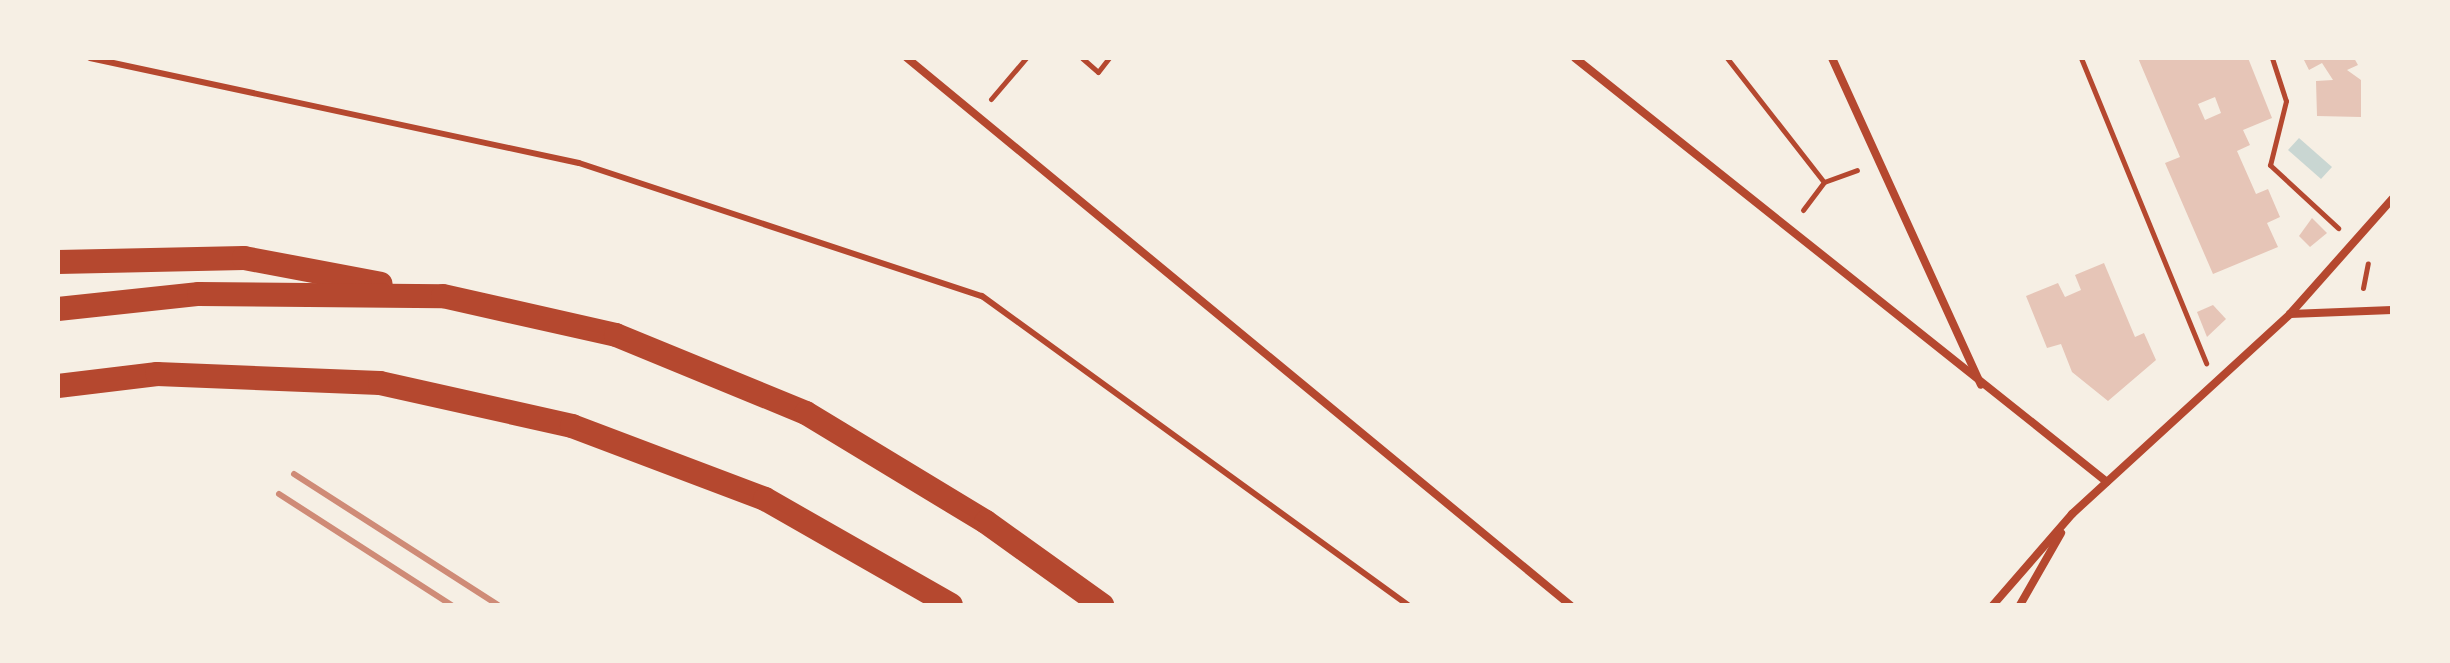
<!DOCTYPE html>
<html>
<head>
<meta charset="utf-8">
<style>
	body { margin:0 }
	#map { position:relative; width:2450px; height:663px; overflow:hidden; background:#f6efe4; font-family:"Golos Text",sans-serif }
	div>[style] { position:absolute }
	.water>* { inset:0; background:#c9d6d2 }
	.building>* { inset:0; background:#e6c5b7 }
	.path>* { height:5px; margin:-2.5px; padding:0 2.5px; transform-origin:2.5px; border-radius:2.5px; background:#b5482f }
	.service>* { height:6px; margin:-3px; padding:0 3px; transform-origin:3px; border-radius:3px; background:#b5482f }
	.minor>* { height:8px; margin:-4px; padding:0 4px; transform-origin:4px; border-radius:4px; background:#b5482f }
	.motorway>* { height:24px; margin:-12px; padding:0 12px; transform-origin:12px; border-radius:12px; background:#b5482f }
	.rail>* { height:6px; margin:-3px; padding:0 3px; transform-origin:3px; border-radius:3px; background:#cf8b77 }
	span { translate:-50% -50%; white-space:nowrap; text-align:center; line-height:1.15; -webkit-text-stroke:7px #f6efe4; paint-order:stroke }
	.frame { position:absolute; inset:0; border:60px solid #f6efe4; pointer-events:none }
</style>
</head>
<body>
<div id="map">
	<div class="water">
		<div style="clip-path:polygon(2299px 138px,2332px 167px,2321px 179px,2288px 150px)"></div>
	</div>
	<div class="building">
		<div style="clip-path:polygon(evenodd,2138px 58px,2248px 58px,2272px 118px,2243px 130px,2250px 145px,2237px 151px,2256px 194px,2268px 189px,2280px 217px,2267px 223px,2278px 247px,2213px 274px,2165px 163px,2180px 157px,2138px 58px,2215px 97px,2221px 113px,2205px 120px,2198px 104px,2215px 97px)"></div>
		<div style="clip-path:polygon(2303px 58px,2354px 58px,2358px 65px,2347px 70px,2361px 80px,2361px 117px,2317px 116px,2316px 81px,2333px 80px,2322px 63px,2309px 70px)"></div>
		<div style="clip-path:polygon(2312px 218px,2327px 233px,2310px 247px,2299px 236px)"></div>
		<div style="clip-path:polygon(2104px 263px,2135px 337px,2144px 333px,2156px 360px,2108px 401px,2072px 372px,2061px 344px,2047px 348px,2026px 296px,2058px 283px,2065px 297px,2081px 290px,2075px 275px)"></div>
		<div style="clip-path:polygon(2213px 305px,2226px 319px,2207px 337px,2197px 312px)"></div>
	</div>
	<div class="path">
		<div style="left:1082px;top:58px;width:21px;rotate:41deg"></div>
		<div style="left:1098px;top:72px;width:18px;rotate:-52deg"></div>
		<div style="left:1727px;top:58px;width:157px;rotate:52deg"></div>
		<div style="left:2081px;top:58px;width:330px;rotate:67.7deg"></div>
		<div style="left:2272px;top:58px;width:45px;rotate:72deg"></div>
		<div style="left:2286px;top:101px;width:66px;rotate:104deg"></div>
		<div style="left:2270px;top:165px;width:93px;rotate:42.8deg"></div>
		<div style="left:991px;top:99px;width:54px;rotate:-49.5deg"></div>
		<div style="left:1803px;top:210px;width:35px;rotate:-53deg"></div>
		<div style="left:1824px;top:182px;width:35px;rotate:-20deg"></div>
		<div style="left:2363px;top:288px;width:25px;rotate:-79deg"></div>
	</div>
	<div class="service">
		<div style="left:90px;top:58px;width:500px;rotate:12.12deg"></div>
		<div style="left:579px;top:163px;width:424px;rotate:18.3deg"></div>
		<div style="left:982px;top:296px;width:526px;rotate:35.96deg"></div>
	</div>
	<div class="minor">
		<div style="left:907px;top:58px;width:860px;rotate:39.52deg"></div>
		<div style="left:1575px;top:58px;width:680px;rotate:38.55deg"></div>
		<div style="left:1832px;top:58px;width:359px;rotate:65.5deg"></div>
		<div style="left:2290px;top:314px;width:102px;rotate:-2.2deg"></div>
		<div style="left:1993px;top:605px;width:121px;rotate:-49deg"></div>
		<div style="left:2072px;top:514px;width:296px;rotate:-42.5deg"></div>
		<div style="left:2290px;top:314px;width:154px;rotate:-48.4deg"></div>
		<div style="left:2020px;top:605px;width:83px;rotate:-60.3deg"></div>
	</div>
	<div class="motorway">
		<div style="left:58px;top:262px;width:186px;rotate:-1.2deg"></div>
		<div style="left:244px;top:258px;width:139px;rotate:10.7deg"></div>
		<div style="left:58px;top:309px;width:142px;rotate:-6.1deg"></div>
		<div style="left:199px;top:294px;width:244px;rotate:0.5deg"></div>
		<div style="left:443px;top:296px;width:177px;rotate:12.7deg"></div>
		<div style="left:616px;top:335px;width:205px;rotate:22.3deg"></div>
		<div style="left:806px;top:413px;width:210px;rotate:31.2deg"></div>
		<div style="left:986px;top:522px;width:143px;rotate:35.6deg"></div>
		<div style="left:58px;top:386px;width:100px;rotate:-6.9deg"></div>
		<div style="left:157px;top:374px;width:223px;rotate:2.3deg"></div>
		<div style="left:380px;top:383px;width:197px;rotate:12.6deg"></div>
		<div style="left:572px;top:426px;width:206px;rotate:20.7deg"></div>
		<div style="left:765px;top:499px;width:214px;rotate:29.7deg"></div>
	</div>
	<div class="rail">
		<div style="left:294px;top:474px;width:242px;rotate:32.7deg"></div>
		<div style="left:279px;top:494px;width:205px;rotate:32.8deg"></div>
	</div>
	<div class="frame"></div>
</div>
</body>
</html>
